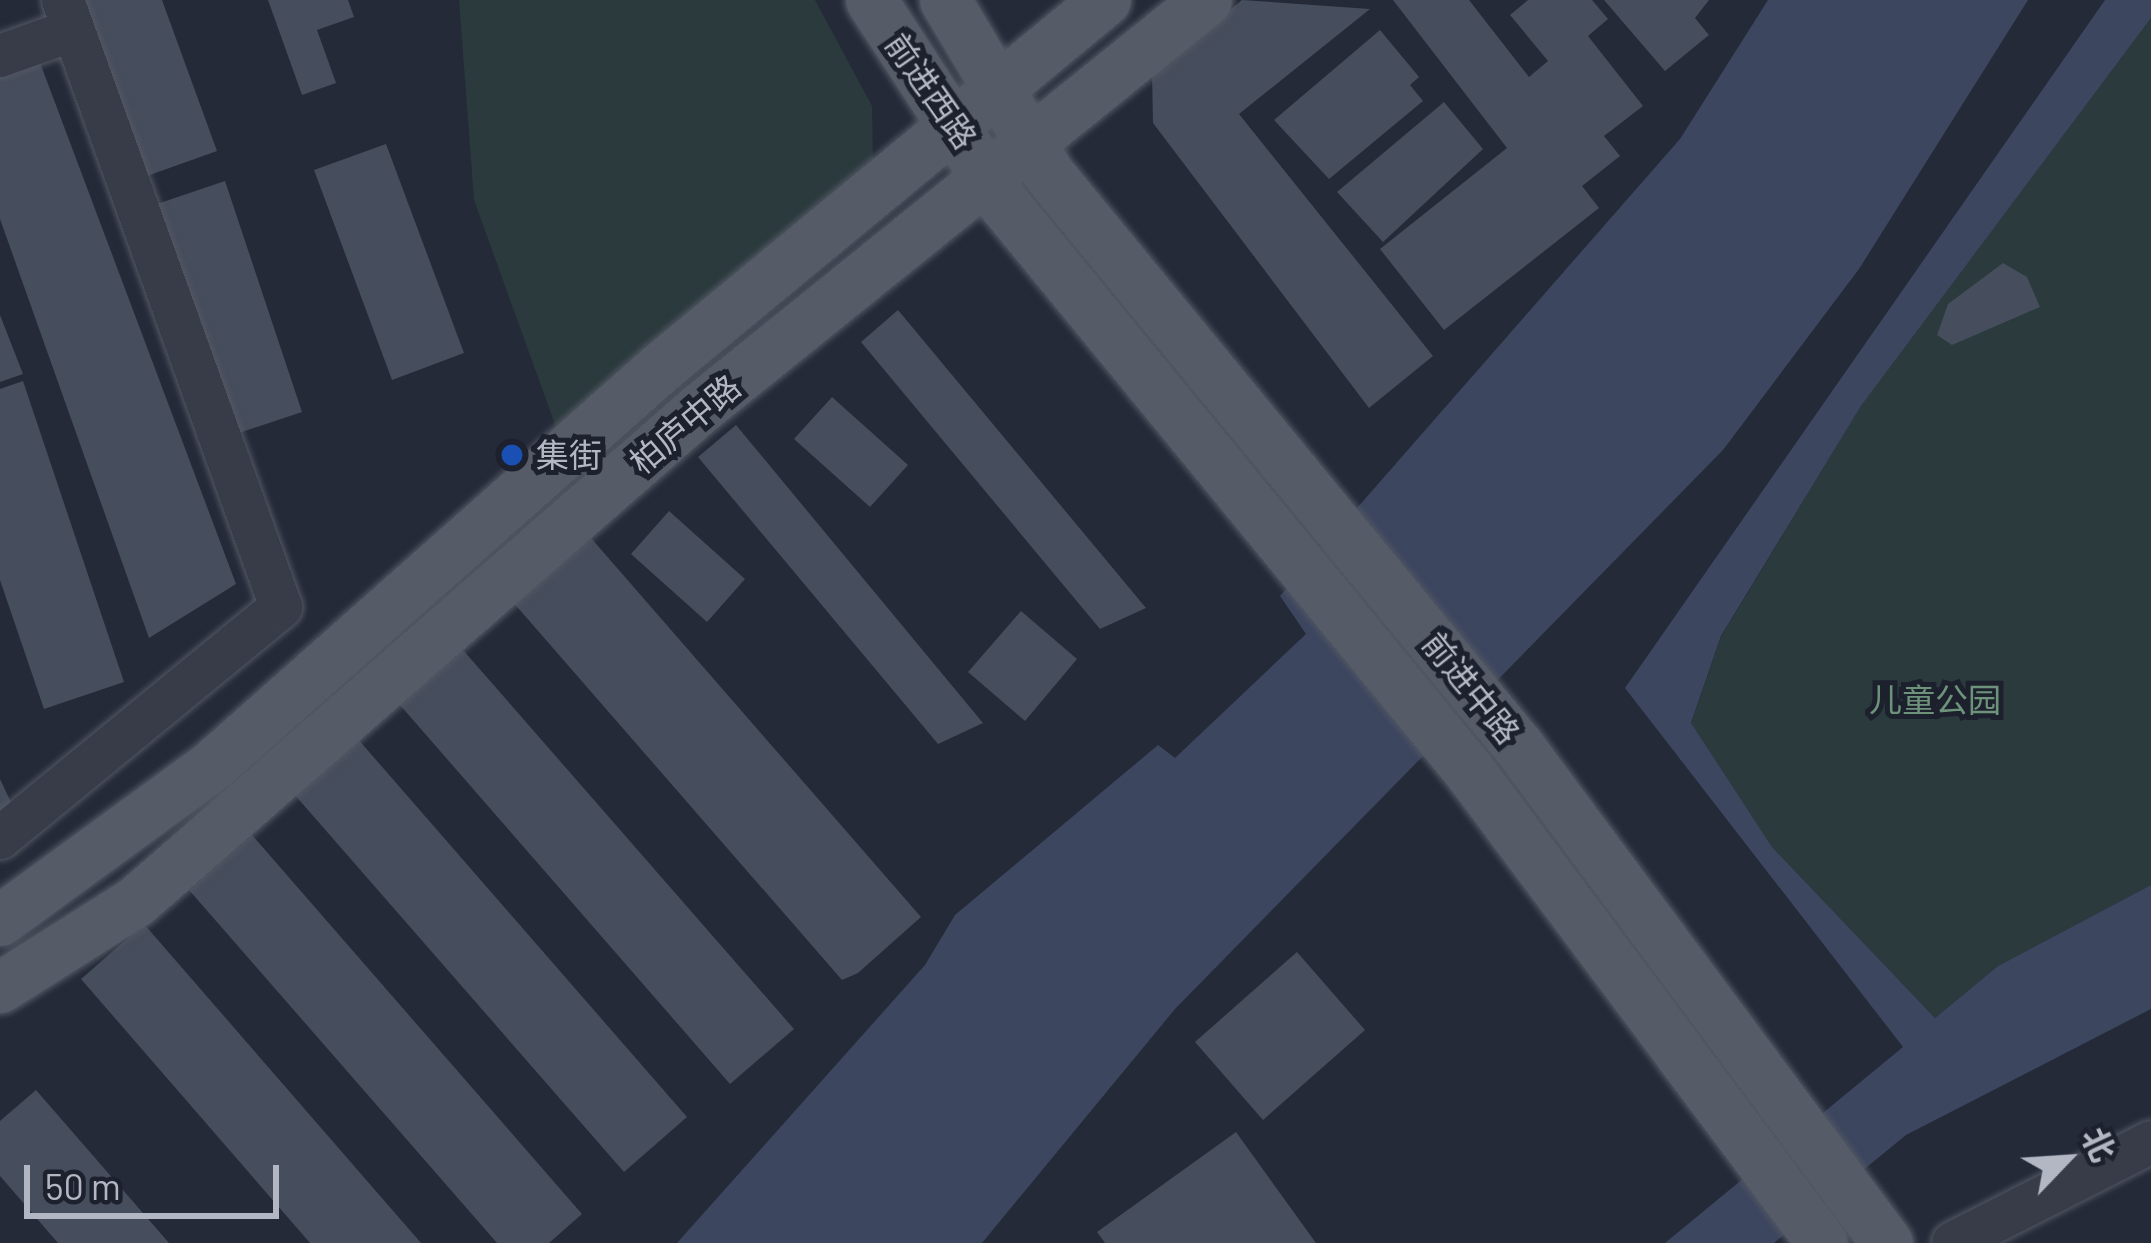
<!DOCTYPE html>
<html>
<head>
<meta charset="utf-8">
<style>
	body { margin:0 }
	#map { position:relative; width:2151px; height:1243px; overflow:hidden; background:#242a38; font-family:Barlow,"Noto Sans SC",sans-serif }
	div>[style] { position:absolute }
	.green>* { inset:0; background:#2a3a3d }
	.water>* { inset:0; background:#3c465f }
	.building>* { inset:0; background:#464d5c }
	.roads { filter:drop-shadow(0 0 3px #535763) drop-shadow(0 0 3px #535763) }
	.minor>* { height:42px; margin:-21px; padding:0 21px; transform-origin:21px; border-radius:21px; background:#383c48 }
	.major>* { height:51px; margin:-25.5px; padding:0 25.5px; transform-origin:25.5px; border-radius:25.5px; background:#565b68 }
	.dots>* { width:33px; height:33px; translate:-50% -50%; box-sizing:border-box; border:6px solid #1d212d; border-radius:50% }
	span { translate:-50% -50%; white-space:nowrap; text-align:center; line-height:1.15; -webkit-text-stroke:10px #1d212d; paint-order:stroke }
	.street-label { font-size:33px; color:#b3b7c4 }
	.poi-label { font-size:33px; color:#b3b7c4 }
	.left { translate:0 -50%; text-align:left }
	.park-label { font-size:33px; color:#6d937b }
	.north { position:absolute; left:2007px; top:1099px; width:120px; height:120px; -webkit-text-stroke:9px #1d212d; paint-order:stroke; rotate:65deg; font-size:33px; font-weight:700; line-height:48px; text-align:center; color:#b3b7c4 }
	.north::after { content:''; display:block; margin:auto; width:42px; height:54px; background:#b3b7c4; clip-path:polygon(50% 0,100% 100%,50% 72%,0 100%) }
	.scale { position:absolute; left:24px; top:1165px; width:255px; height:54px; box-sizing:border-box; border:6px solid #b3b7c4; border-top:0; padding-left:15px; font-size:36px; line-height:42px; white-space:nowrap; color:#b3b7c4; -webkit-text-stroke:9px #1d212d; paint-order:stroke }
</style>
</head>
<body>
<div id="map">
	<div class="green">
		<div style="clip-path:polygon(459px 0,815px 0,872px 106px,873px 160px,557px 430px,474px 200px)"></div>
		<div style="clip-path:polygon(2151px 18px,2151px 885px,1998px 966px,1935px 1018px,1772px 847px,1691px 724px,1721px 637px,1861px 406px)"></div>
	</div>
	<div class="water">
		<div style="clip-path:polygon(1768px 0,2028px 0,1859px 269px,1723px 450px,1175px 1009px,982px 1243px,677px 1243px,925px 965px,955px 915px,1158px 745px,1175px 758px,1306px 634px,1280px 596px,1680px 139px)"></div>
		<div style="clip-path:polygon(2105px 0,2151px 0,2151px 18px,1861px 406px,1721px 636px,1691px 723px,1772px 847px,1935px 1018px,1998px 966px,2151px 885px,2151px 1009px,1906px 1135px,1774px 1243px,1665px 1243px,1903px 1047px,1625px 688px)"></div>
	</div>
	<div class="building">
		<div style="clip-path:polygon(83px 0,162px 0,217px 151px,147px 176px)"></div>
		<div style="clip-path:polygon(268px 0,348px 0,354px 17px,317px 30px,336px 83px,302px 95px)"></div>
		<div style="clip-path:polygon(1242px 0,1370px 9px,1239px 114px,1433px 356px,1369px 408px,1153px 123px,1152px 73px)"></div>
		<div style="clip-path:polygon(1393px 0,1469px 0,1529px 77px,1548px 61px,1510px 15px,1528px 0,1592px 0,1608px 19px,1588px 36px,1643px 106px,1604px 136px,1620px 156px,1582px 186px,1599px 208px,1444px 330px,1380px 249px,1507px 148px)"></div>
		<div style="clip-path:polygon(1604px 0,1709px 0,1695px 18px,1709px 35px,1665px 71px)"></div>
		<div style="clip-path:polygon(1380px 30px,1419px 77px,1410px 85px,1423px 101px,1329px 179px,1274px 120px)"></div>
		<div style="clip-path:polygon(39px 60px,236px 584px,149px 638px,0 219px,0 75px)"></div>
		<div style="clip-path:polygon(1444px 102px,1483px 149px,1383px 242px,1337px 192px)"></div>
		<div style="clip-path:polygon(386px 144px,464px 353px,392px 380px,314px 170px)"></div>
		<div style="clip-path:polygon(225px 181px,302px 412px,230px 436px,154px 205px)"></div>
		<div style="clip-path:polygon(2003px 263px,2027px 277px,2040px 307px,1952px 345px,1937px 335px,1948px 304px)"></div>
		<div style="clip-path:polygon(898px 310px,1146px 608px,1100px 629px,861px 342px)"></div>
		<div style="clip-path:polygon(0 315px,23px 374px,0 382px)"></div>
		<div style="clip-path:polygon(23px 381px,124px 682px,44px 709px,0 580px,0 389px)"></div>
		<div style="clip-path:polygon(832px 397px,908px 465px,870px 507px,794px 439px)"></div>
		<div style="clip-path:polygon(736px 425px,983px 723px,938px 744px,698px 457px)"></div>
		<div style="clip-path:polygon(669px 511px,745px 579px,707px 622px,631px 554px)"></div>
		<div style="clip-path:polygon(591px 538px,921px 917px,858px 973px,842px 980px,512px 601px)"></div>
		<div style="clip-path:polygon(1021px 611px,1077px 659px,1025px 721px,968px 672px)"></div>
		<div style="clip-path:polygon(463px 650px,794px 1029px,730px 1084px,400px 705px)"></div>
		<div style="clip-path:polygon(357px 738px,687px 1117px,624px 1172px,294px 794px)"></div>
		<div style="clip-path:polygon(0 779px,16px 813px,0 820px)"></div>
		<div style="clip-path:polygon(252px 835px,582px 1214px,549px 1243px,497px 1243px,189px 890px)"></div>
		<div style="clip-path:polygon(144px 924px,421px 1243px,310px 1243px,81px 979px)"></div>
		<div style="clip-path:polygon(1297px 952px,1365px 1030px,1263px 1120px,1195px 1042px)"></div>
		<div style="clip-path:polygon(36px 1090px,169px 1243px,58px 1243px,0 1176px,0 1121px)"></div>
		<div style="clip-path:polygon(1236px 1132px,1316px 1243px,1105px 1243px,1097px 1232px)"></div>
	</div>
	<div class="roads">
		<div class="minor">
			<div style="left:0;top:56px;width:77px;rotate:-19.6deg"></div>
			<div style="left:0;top:838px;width:364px;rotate:-39.4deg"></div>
			<div style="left:281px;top:607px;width:645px;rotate:-109.76deg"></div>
			<div style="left:1953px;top:1243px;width:222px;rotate:-27deg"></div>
		</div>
		<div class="major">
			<div style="left:871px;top:0;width:244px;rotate:56.9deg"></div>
			<div style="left:1004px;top:204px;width:733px;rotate:50.64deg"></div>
			<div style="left:1469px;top:771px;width:589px;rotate:53.21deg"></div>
			<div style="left:945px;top:0;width:201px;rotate:59.2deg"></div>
			<div style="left:1048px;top:173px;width:743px;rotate:50.63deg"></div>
			<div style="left:1519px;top:747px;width:618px;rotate:53.43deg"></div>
			<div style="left:0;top:920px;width:261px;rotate:-36.1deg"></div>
			<div style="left:211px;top:766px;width:601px;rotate:-41.56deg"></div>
			<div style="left:661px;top:367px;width:576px;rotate:-39.58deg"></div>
			<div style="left:0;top:987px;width:161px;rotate:-32.3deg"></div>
			<div style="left:136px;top:901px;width:749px;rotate:-41.16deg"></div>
			<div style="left:700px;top:408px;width:650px;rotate:-38.88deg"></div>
		</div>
	</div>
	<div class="dots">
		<div style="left:512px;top:455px;background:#1a4fb4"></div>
	</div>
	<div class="street-label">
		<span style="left:931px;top:91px;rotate:55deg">前进西路</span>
		<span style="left:685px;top:424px;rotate:-40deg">柏庐中路</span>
		<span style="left:1471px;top:688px;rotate:51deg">前进中路</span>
	</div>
	<div class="poi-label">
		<span class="left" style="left:536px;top:455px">集街</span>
	</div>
	<div class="park-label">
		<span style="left:1935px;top:700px">儿童公园</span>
	</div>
	<div class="north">北</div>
	<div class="scale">50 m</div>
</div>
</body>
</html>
